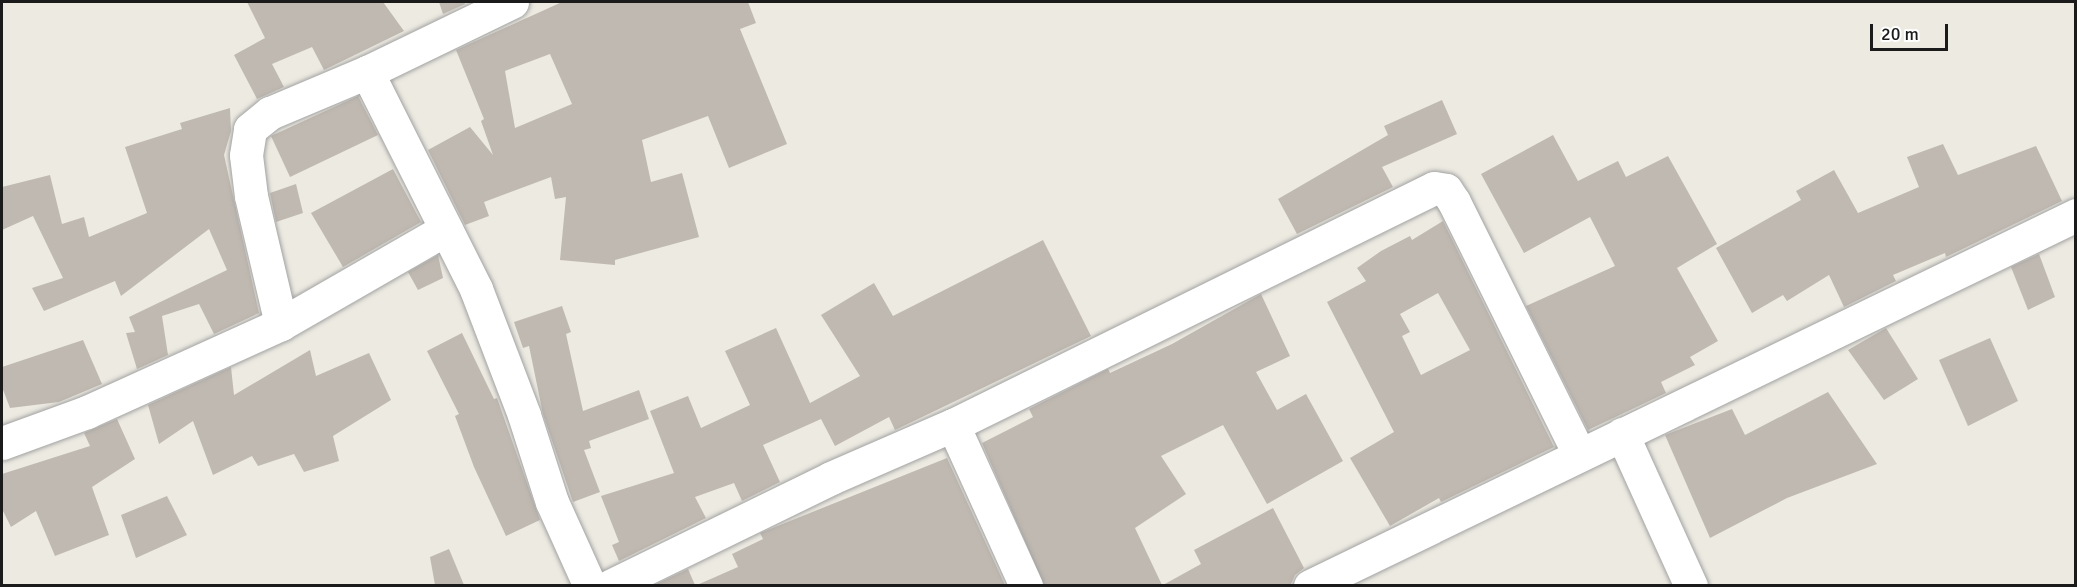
<!DOCTYPE html>
<html>
<head>
<meta charset="utf-8">
<style>
	body { margin:0 }
	#map { position:relative; width:2077px; height:587px; overflow:hidden; background:#eceae1; font-family:Signika,sans-serif }
	div>[style] { position:absolute }
	.building>* { inset:0; background:#c0b9b1 }
	.roads { filter:drop-shadow(0 0 2px #a2a2a2) drop-shadow(0 0 2px #a2a2a2) }
	.minor>* { height:33px; margin:-16.5px; padding:0 16.5px; transform-origin:16.5px; border-radius:16.5px; background:#fff }
	span { translate:-50% -50%; white-space:nowrap; text-align:center; line-height:1.15; -webkit-text-stroke:5px #fff; paint-order:stroke }
	.frame { position:absolute; inset:0; border:3px solid #1b1b1b; pointer-events:none }
	.scale { position:absolute; left:1870px; top:24px; width:78px; height:27px; box-sizing:border-box; border:3px solid #1b1b1b; border-top:0; padding-left:8px; font-size:18px; line-height:21px; white-space:nowrap; color:#1b1b1b; -webkit-text-stroke:4px #fff; paint-order:stroke }
</style>
</head>
<body>
<div id="map">
	<div class="building">
		<div style="clip-path:polygon(247px 2px,383px 2px,404px 31px,324px 70px,312px 47px,272px 64px,284px 87px,257px 99px,234px 55px,265px 38px)"></div>
		<div style="clip-path:polygon(439px 2px,464px 2px,465px 4px,443px 14px)"></div>
		<div style="clip-path:polygon(evenodd,562px 2px,748px 2px,756px 23px,740px 29px,787px 144px,729px 168px,708px 116px,642px 140px,651px 182px,682px 173px,699px 237px,615px 260px,615px 265px,560px 260px,566px 197px,555px 199px,551px 177px,484px 202px,489px 216px,465px 225px,428px 150px,470px 127px,493px 155px,481px 121px,484px 119px,456px 50px,562px 2px,550px 54px,572px 104px,515px 128px,505px 71px,550px 54px)"></div>
		<div style="clip-path:polygon(358px 96px,378px 135px,290px 177px,271px 136px)"></div>
		<div style="clip-path:polygon(1442px 100px,1457px 134px,1382px 167px,1393px 187px,1297px 234px,1278px 199px,1388px 135px,1384px 126px)"></div>
		<div style="clip-path:polygon(230px 108px,231px 131px,224px 155px,259px 313px,214px 334px,199px 304px,162px 316px,168px 355px,137px 369px,126px 333px,135px 332px,129px 317px,227px 270px,209px 229px,121px 296px,115px 281px,44px 311px,32px 288px,63px 278px,33px 216px,2px 230px,2px 187px,50px 175px,62px 224px,84px 217px,89px 237px,147px 213px,125px 147px,182px 129px,180px 123px)"></div>
		<div style="clip-path:polygon(1553px 135px,1578px 181px,1618px 161px,1626px 177px,1668px 156px,1717px 244px,1677px 268px,1718px 341px,1690px 357px,1695px 365px,1661px 382px,1666px 393px,1588px 430px,1526px 306px,1615px 266px,1590px 217px,1524px 253px,1481px 174px)"></div>
		<div style="clip-path:polygon(1943px 144px,1958px 175px,2036px 146px,2062px 201px,1946px 257px,1945px 253px,1893px 275px,1896px 281px,1844px 307px,1829px 275px,1787px 301px,1783px 295px,1752px 313px,1716px 248px,1801px 200px,1796px 191px,1834px 170px,1858px 213px,1919px 187px,1907px 157px)"></div>
		<div style="clip-path:polygon(393px 169px,421px 222px,343px 267px,311px 213px)"></div>
		<div style="clip-path:polygon(296px 184px,303px 213px,276px 222px,270px 193px)"></div>
		<div style="clip-path:polygon(evenodd,1443px 221px,1554px 447px,1441px 502px,1439px 498px,1390px 526px,1350px 458px,1394px 432px,1327px 302px,1366px 281px,1357px 268px,1381px 251px,1410px 236px,1412px 240px,1443px 221px,1438px 293px,1470px 350px,1421px 375px,1402px 336px,1410px 332px,1400px 314px,1438px 293px)"></div>
		<div style="clip-path:polygon(1043px 240px,1091px 336px,895px 430px,889px 417px,835px 446px,821px 419px,763px 445px,780px 482px,742px 501px,734px 483px,695px 497px,706px 518px,619px 561px,612px 545px,619px 542px,601px 496px,674px 473px,650px 411px,688px 396px,701px 428px,750px 405px,725px 351px,776px 328px,810px 403px,860px 376px,821px 315px,874px 283px,893px 316px)"></div>
		<div style="clip-path:polygon(2039px 254px,2055px 297px,2028px 310px,2011px 267px)"></div>
		<div style="clip-path:polygon(438px 255px,443px 278px,418px 290px,408px 272px)"></div>
		<div style="clip-path:polygon(1261px 294px,1290px 356px,1256px 372px,1277px 410px,1306px 394px,1343px 461px,1267px 504px,1223px 425px,1161px 456px,1186px 494px,1135px 528px,1162px 585px,1044px 585px,982px 443px,1033px 417px,1029px 409px,1108px 369px,1110px 373px,1172px 344px)"></div>
		<div style="clip-path:polygon(562px 306px,571px 332px,566px 334px,583px 411px,639px 390px,649px 419px,589px 441px,591px 448px,584px 450px,600px 492px,573px 502px,543px 414px,529px 346px,523px 348px,514px 322px)"></div>
		<div style="clip-path:polygon(1886px 328px,1918px 379px,1884px 400px,1848px 350px)"></div>
		<div style="clip-path:polygon(462px 333px,494px 399px,497px 398px,540px 520px,506px 536px,474px 467px,455px 416px,459px 414px,427px 351px)"></div>
		<div style="clip-path:polygon(1990px 338px,2018px 401px,1968px 426px,1939px 360px)"></div>
		<div style="clip-path:polygon(83px 340px,102px 384px,59px 402px,10px 408px,2px 387px,2px 367px)"></div>
		<div style="clip-path:polygon(310px 350px,316px 376px,369px 353px,391px 400px,333px 436px,339px 461px,304px 472px,294px 454px,258px 466px,252px 456px,213px 475px,193px 421px,159px 444px,148px 405px,231px 367px,234px 395px)"></div>
		<div style="clip-path:polygon(1828px 392px,1877px 464px,1787px 498px,1710px 538px,1665px 435px,1732px 409px,1745px 435px)"></div>
		<div style="clip-path:polygon(117px 419px,135px 459px,92px 487px,109px 535px,55px 556px,36px 511px,11px 527px,2px 509px,2px 474px,90px 446px,84px 433px)"></div>
		<div style="clip-path:polygon(947px 458px,1005px 585px,697px 585px,738px 567px,732px 554px,763px 539px,760px 533px)"></div>
		<div style="clip-path:polygon(167px 496px,187px 535px,136px 558px,121px 515px)"></div>
		<div style="clip-path:polygon(1273px 508px,1304px 568px,1295px 575px,1291px 584px,1163px 585px,1201px 564px,1194px 550px)"></div>
		<div style="clip-path:polygon(449px 549px,464px 585px,435px 585px,430px 557px)"></div>
		<div style="clip-path:polygon(688px 569px,695px 585px,654px 585px)"></div>
	</div>
	<div class="roads">
		<div class="minor">
			<div style="left:512px;top:2px;width:161px;rotate:154.2deg"></div>
			<div style="left:367px;top:72px;width:243px;rotate:63.3deg"></div>
			<div style="left:476px;top:289px;width:135px;rotate:69.1deg"></div>
			<div style="left:524px;top:415px;width:91px;rotate:72.2deg"></div>
			<div style="left:552px;top:502px;width:92px;rotate:65.7deg"></div>
			<div style="left:281px;top:324px;width:131px;rotate:-103.2deg"></div>
			<div style="left:251px;top:196px;width:41px;rotate:-97deg"></div>
			<div style="left:246px;top:155px;width:26px;rotate:-81deg"></div>
			<div style="left:250px;top:129px;width:26px;rotate:-39deg"></div>
			<div style="left:270px;top:113px;width:105px;rotate:-22.9deg"></div>
			<div style="left:953px;top:425px;width:177px;rotate:65.6deg"></div>
			<div style="left:1622px;top:434px;width:167px;rotate:65.6deg"></div>
			<div style="left:2px;top:443px;width:90px;rotate:-20deg"></div>
			<div style="left:87px;top:412px;width:213px;rotate:-24.4deg"></div>
			<div style="left:281px;top:324px;width:190px;rotate:-29.9deg"></div>
			<div style="left:610px;top:586px;width:246px;rotate:-26deg"></div>
			<div style="left:831px;top:478px;width:133px;rotate:-23.5deg"></div>
			<div style="left:953px;top:425px;width:536px;rotate:-26.23deg"></div>
			<div style="left:1434px;top:188px;width:12px;rotate:9deg"></div>
			<div style="left:1446px;top:190px;width:14px;rotate:56deg"></div>
			<div style="left:1454px;top:202px;width:281px;rotate:63.6deg"></div>
			<div style="left:1310px;top:586px;width:851px;rotate:-25.84deg"></div>
		</div>
	</div>
	<div class="frame"></div>
	<div class="scale">20 m</div>
</div>
</body>
</html>
